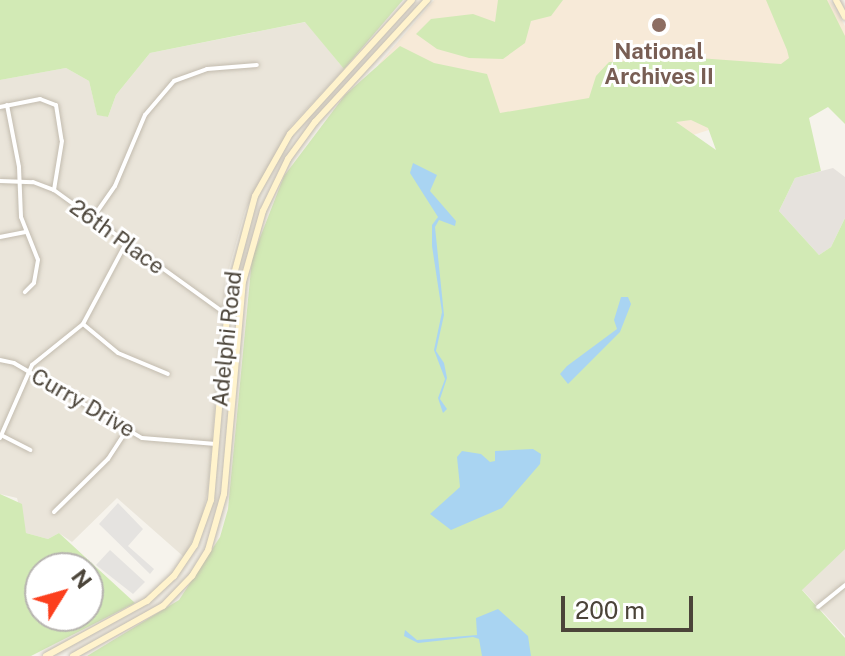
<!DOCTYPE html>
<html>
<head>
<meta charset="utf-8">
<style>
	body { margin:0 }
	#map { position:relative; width:845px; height:656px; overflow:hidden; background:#f6f3ec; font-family:"Public Sans",sans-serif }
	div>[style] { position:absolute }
	.residential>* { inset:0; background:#eae5da }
	.commercial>* { inset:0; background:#f7ead8 }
	.industrial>* { inset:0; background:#e6e2dd }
	.green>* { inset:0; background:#d2eab5 }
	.parking>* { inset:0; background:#e5e3e0 }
	.water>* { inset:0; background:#a9d4f2 }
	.roads { filter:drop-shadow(0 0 2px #c2bbae) drop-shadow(0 0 2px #c2bbae) }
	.street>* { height:4px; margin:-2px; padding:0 2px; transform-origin:2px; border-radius:2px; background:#fff }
	.secondary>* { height:6px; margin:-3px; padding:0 3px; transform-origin:3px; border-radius:3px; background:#fff3cd }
	.dots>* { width:22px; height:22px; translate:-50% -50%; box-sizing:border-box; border:4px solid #fff; border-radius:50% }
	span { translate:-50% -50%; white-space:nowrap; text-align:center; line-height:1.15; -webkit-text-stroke:6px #fff; paint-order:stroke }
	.education-label { font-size:22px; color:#785e54; font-weight:700 }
	.street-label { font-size:22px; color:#4b4439 }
	.north { position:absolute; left:24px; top:552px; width:80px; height:80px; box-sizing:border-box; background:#fff; border:2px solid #b7b4b0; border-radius:50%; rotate:53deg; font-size:22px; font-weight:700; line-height:32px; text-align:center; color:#4b4439 }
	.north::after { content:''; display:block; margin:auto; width:28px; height:36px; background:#fc3f1d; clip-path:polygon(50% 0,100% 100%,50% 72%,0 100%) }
	.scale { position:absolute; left:561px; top:596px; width:132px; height:36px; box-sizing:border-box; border:4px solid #4b4439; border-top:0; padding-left:10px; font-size:24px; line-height:28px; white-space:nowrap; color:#4b4439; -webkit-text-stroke:6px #fff; paint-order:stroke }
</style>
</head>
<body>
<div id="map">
	<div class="residential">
		<div style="clip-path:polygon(306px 22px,344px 69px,290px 127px,245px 211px,225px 283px,208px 490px,200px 525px,184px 557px,117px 498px,72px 542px,59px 533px,48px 539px,26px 533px,17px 498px,0 494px,0 80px,66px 68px,89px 81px,97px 114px,108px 117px,116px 95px,150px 53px)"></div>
		<div style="clip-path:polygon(845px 543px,845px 636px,796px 583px)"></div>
	</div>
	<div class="commercial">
		<div style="clip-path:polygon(434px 0,830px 0,845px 26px,845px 86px,690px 136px,660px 106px,516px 145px,378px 65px)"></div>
	</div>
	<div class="industrial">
		<div style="clip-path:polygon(833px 168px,845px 177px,845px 218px,831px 247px,819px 255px,779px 211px,795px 178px)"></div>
	</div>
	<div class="green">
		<div style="clip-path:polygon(0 0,403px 0,344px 69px,305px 22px,150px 53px,116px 95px,108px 117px,97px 115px,89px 81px,66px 68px,0 80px)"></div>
		<div style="clip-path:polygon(498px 0,563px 0,551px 16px,531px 21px,525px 43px,503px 59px,469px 58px,437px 49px,416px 34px,431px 19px,473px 14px,495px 22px)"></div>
		<div style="clip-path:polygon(evenodd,766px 0,827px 0,845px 36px,845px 124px,828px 107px,809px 118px,821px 171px,795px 178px,779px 211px,819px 255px,831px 247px,845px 218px,845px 549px,802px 590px,845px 638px,845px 656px,87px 656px,179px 600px,220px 537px,228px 509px,252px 258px,284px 176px,345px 95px,400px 46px,434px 63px,487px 74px,500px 113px,589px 98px,596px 76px,609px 62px,698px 58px,781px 64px,789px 58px,787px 50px,766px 0,691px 120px,708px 128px,716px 150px,676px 122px,691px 120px)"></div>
		<div style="clip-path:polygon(evenodd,0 494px,22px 504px,26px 533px,48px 539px,59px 533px,135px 603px,31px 656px,0 656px,0 494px,40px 568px,88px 568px,88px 616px,40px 616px,40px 568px)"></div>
	</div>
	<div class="parking">
		<div style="clip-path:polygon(118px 503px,143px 529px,128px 546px,154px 569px,150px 574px,99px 524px)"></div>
		<div style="clip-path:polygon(110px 550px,145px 582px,133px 594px,96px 565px)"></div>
	</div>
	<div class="water">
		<div style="clip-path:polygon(413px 163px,437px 175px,430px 191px,456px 221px,455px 226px,439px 220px,435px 227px,444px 315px,436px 351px,444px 363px,447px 378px,440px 399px,447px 409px,443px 413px,438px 398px,445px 379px,434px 350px,442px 312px,432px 246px,432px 225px,438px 217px,410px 173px)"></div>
		<div style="clip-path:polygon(621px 297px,628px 297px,631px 304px,620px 332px,568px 384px,560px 374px,567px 366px,617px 329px,614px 320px)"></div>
		<div style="clip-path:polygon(533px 449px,541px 454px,540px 464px,502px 508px,451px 530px,430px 514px,460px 487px,457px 457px,462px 451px,481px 454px,490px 462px,495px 461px,495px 451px)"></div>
		<div style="clip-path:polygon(498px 609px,528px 636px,531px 656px,482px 656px,479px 639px,473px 637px,418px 643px,404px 636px,405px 630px,417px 640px,477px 635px,476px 618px)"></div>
	</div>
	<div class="roads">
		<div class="street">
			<div style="left:7px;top:105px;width:63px;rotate:79deg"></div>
			<div style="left:19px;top:167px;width:50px;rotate:87.7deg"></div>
			<div style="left:21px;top:217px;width:46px;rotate:68.4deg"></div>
			<div style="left:38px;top:260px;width:23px;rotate:100deg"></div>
			<div style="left:34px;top:283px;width:13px;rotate:135deg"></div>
			<div style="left:0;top:107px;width:41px;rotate:-11.3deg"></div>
			<div style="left:40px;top:99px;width:17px;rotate:21deg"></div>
			<div style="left:56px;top:105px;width:36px;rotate:81deg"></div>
			<div style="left:62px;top:141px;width:50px;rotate:99.3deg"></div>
			<div style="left:0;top:181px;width:33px;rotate:2deg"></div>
			<div style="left:33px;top:182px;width:22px;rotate:21deg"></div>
			<div style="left:54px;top:190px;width:213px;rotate:35.8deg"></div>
			<div style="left:92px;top:219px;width:40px;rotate:-55.1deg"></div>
			<div style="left:115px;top:186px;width:77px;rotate:-67.1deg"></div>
			<div style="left:145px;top:115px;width:45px;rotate:-49.5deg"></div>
			<div style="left:174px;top:81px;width:35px;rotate:-20deg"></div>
			<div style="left:207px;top:69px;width:50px;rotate:-4.6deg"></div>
			<div style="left:0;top:237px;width:26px;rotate:-11deg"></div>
			<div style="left:83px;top:324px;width:45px;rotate:39.6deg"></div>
			<div style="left:118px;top:353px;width:54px;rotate:22.8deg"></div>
			<div style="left:0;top:360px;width:14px;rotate:12deg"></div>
			<div style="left:14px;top:363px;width:148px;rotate:30.4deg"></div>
			<div style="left:142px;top:438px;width:74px;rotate:4.6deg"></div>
			<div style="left:1px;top:435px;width:33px;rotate:27deg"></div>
			<div style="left:0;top:438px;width:80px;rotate:-66.3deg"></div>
			<div style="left:32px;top:365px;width:65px;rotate:-38.8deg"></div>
			<div style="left:83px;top:324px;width:89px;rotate:-62deg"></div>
			<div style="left:54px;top:512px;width:76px;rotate:-44.5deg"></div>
			<div style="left:108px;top:459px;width:33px;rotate:-57deg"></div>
			<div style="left:818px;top:607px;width:35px;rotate:-39deg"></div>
		</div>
		<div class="secondary">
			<div style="left:836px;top:0;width:19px;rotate:62deg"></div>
			<div style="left:46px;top:656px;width:115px;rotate:-28.6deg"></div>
			<div style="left:147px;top:601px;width:37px;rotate:-43deg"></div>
			<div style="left:174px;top:576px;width:37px;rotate:-56deg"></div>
			<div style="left:195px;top:545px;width:48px;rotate:-70.4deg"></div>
			<div style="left:211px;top:500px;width:208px;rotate:-85deg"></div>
			<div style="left:229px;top:293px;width:100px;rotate:-75deg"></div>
			<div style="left:255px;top:196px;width:71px;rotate:-60.6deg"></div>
			<div style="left:290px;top:134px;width:181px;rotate:-47.7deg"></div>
			<div style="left:73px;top:656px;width:103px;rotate:-29.1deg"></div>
			<div style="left:163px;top:606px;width:42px;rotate:-46deg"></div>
			<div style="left:192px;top:576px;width:31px;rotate:-58deg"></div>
			<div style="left:208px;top:550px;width:58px;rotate:-74.1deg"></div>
			<div style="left:224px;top:494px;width:213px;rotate:-84.9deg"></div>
			<div style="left:243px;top:282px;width:74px;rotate:-74.3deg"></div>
			<div style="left:263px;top:211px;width:58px;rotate:-64.3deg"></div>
			<div style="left:288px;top:159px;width:46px;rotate:-53.9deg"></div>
			<div style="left:315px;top:122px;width:166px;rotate:-47.4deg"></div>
		</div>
	</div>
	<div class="dots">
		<div style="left:659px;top:25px;background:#8d6e63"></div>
	</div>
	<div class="education-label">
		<span style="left:659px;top:64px">National<br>Archives II</span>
	</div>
	<div class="street-label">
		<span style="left:117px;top:237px;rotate:36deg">26th Place</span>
		<span style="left:227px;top:339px;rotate:-84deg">Adelphi Road</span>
		<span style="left:83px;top:403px;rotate:30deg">Curry Drive</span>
	</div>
	<div class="north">N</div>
	<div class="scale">200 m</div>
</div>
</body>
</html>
